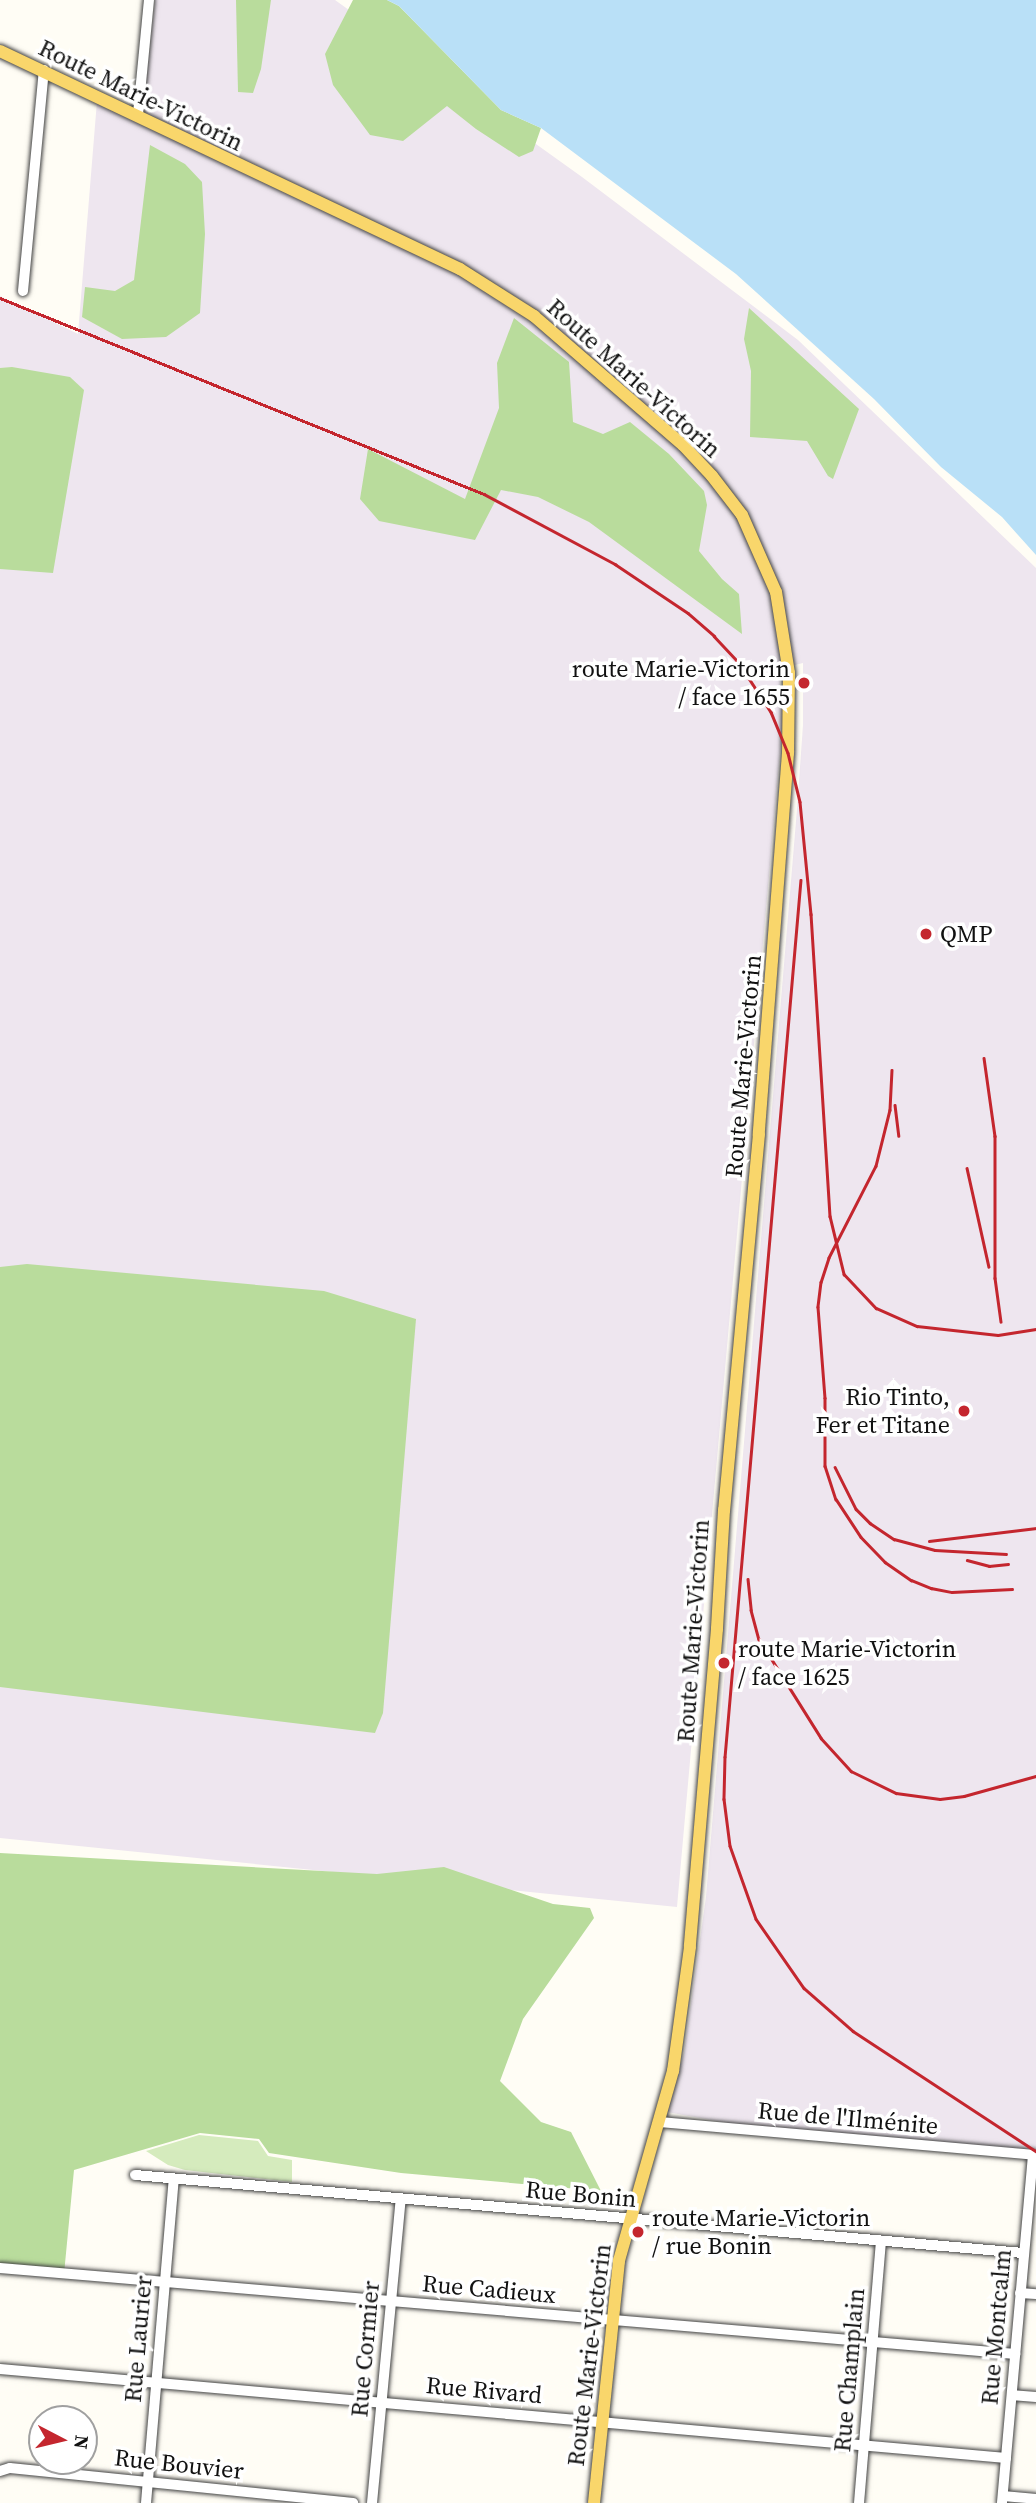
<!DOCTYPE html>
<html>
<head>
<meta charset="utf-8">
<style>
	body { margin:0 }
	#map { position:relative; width:1036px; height:2503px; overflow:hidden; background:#fffdf5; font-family:"Source Serif 4",serif }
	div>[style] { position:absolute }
	.industrial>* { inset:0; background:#eee6ef }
	.green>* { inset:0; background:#d5ebbd }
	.forest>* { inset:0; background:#b9dc9c }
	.water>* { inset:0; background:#b9e0f7 }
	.roads { filter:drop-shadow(0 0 2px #444) drop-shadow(0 0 2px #444) }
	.minor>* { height:10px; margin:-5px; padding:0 5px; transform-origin:5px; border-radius:5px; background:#fff }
	.major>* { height:12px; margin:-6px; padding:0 6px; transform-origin:6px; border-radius:6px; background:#f9d66b }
	.rail>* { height:2.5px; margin:-1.25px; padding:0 1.25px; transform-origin:1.25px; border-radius:1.25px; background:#c4262e }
	.dots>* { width:19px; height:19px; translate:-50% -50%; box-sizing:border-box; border:4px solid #fff; border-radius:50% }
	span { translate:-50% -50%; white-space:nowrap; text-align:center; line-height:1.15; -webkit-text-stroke:7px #fff; paint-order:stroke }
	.street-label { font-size:24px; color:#111 }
	.poi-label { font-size:24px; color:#111 }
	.right { translate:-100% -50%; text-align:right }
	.left { translate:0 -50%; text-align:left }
	.north { position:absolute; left:28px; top:2405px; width:70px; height:70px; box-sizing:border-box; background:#fff; border:2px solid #a0a0a0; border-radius:50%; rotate:97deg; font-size:19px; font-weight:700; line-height:28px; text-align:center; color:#111 }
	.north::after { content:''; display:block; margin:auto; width:24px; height:32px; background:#c4262e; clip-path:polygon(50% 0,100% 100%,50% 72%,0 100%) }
</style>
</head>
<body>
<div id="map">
	<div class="industrial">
		<div style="clip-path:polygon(155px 0,335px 0,582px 177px,798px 340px,1036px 568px,1036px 2157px,739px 2125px,667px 2112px,684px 2053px,706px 1897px,797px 809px,803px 725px,803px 663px,779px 669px,783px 719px,677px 1907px,0 1838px,0 296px,78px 334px,97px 101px,142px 123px)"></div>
	</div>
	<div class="green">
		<div style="clip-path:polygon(199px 2135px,258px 2141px,268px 2156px,292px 2160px,292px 2182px,185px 2170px,168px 2165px,146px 2151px)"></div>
	</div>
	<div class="forest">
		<div style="clip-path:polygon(236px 0,271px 0,261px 69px,253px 93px,238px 92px)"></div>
		<div style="clip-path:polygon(353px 0,387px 0,399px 6px,501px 110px,541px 128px,533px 151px,519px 157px,476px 129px,447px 106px,403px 141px,370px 135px,333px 85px,325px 54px)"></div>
		<div style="clip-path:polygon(150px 145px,185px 164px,202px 182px,205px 234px,200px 313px,166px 337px,122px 339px,82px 317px,85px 287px,115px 291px,134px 280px)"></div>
		<div style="clip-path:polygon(749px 308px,859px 409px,833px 479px,828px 476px,807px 441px,750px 437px,751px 371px,744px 339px)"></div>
		<div style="clip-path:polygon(514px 318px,569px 362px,573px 422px,603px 434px,630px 422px,669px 454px,704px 491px,707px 505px,699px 551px,722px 579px,739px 594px,742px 634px,589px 522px,538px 497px,501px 490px,475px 540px,379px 521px,360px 499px,368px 449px,465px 499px,499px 408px,497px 363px)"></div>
		<div style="clip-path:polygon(12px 367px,70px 377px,84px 390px,53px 573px,0 569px,0 368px)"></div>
		<div style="clip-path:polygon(27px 1264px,324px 1291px,416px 1319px,383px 1713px,375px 1733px,0 1687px,0 1267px)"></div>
		<div style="clip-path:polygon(0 1853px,377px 1874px,444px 1867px,553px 1904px,590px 1908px,594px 1918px,523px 2019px,500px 2081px,541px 2122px,571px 2132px,601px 2191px,401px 2173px,269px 2153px,259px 2139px,200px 2133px,74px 2170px,64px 2274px,0 2265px)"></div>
	</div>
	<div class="water">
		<div style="clip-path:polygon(387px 0,1036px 0,1036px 555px,1002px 517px,941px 467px,874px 399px,736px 274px,541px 128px,501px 110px,399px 6px)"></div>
	</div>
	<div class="roads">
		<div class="minor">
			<div style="left:138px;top:114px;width:115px;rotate:-84.5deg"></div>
			<div style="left:23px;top:291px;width:222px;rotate:-84.6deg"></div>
			<div style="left:659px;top:2122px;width:375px;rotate:5deg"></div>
			<div style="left:1033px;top:2155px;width:349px;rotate:95.1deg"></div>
			<div style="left:135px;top:2175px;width:891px;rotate:5.02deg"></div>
			<div style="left:0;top:2268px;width:1019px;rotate:4.84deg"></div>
			<div style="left:1020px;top:2293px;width:16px;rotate:4deg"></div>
			<div style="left:0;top:2369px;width:1010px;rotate:5.06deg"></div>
			<div style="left:1012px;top:2395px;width:24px;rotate:5deg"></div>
			<div style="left:0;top:2471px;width:10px;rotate:-17deg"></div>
			<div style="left:10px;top:2468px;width:345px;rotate:5.8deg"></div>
			<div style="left:1003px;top:2496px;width:33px;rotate:5deg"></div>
			<div style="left:146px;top:2503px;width:325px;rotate:-85.1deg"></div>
			<div style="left:372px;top:2503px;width:305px;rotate:-84.6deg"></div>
			<div style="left:859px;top:2503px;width:263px;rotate:-85.2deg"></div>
		</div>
		<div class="major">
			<div style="left:0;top:51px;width:509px;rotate:25.36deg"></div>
			<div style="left:460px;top:269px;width:88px;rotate:32.4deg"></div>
			<div style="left:534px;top:316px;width:197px;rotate:40.9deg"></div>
			<div style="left:683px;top:445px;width:42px;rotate:46.9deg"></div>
			<div style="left:712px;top:476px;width:49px;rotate:52.4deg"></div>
			<div style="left:742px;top:515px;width:84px;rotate:66.2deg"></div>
			<div style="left:776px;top:592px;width:82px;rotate:80.9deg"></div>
			<div style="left:789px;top:673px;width:80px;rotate:90.7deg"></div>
			<div style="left:788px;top:753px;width:382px;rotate:94.4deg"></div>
			<div style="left:759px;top:1134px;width:378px;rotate:95.3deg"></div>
			<div style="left:724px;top:1510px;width:119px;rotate:93.4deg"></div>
			<div style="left:717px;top:1629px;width:319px;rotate:94.9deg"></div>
			<div style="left:690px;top:1947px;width:125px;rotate:97.8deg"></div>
			<div style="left:673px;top:2071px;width:198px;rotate:105.9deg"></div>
			<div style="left:619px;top:2261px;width:243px;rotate:95.9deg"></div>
		</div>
	</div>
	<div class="rail">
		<div style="left:0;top:298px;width:522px;rotate:22.05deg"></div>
		<div style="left:484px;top:494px;width:149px;rotate:28.1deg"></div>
		<div style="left:615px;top:564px;width:88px;rotate:33.9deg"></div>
		<div style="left:688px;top:613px;width:35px;rotate:41deg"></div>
		<div style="left:714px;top:636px;width:37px;rotate:47deg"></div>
		<div style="left:739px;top:663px;width:59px;rotate:56.9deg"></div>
		<div style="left:771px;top:712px;width:44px;rotate:67.5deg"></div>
		<div style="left:788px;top:753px;width:50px;rotate:76.2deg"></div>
		<div style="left:800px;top:802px;width:113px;rotate:84.4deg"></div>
		<div style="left:811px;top:914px;width:303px;rotate:86.4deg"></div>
		<div style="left:830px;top:1216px;width:60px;rotate:76.4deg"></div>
		<div style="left:844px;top:1274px;width:47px;rotate:46.7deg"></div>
		<div style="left:876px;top:1308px;width:45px;rotate:23.7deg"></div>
		<div style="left:917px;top:1326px;width:81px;rotate:6.3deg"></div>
		<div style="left:998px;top:1335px;width:38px;rotate:-9deg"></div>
		<div style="left:801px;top:880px;width:880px;rotate:94.95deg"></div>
		<div style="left:725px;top:1757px;width:42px;rotate:91.4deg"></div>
		<div style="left:724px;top:1799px;width:47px;rotate:82.7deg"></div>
		<div style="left:730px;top:1846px;width:77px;rotate:70.4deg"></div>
		<div style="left:756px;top:1919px;width:84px;rotate:55.2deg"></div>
		<div style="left:804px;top:1988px;width:65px;rotate:41.3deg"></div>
		<div style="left:853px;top:2031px;width:219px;rotate:33.3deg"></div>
		<div style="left:984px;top:1058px;width:79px;rotate:82deg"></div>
		<div style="left:995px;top:1136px;width:142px;rotate:90deg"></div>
		<div style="left:995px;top:1278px;width:44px;rotate:82.2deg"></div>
		<div style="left:892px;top:1070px;width:40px;rotate:92.9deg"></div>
		<div style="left:890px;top:1110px;width:58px;rotate:104deg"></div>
		<div style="left:876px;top:1166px;width:103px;rotate:117.1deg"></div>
		<div style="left:829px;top:1258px;width:25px;rotate:108deg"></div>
		<div style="left:821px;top:1282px;width:25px;rotate:97deg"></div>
		<div style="left:818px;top:1307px;width:91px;rotate:85.6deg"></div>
		<div style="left:825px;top:1398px;width:68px;rotate:90deg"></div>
		<div style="left:825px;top:1466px;width:35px;rotate:72deg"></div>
		<div style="left:836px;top:1499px;width:45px;rotate:56.7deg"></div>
		<div style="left:861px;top:1537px;width:35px;rotate:46deg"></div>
		<div style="left:885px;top:1562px;width:32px;rotate:35deg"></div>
		<div style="left:911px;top:1580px;width:22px;rotate:22deg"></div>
		<div style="left:931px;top:1588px;width:21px;rotate:11deg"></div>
		<div style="left:952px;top:1592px;width:60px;rotate:-2.9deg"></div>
		<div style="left:895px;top:1105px;width:31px;rotate:83deg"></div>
		<div style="left:967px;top:1168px;width:101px;rotate:77.5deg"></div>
		<div style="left:835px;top:1467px;width:47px;rotate:63.4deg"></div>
		<div style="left:856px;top:1509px;width:20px;rotate:45deg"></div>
		<div style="left:870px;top:1523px;width:29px;rotate:34deg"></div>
		<div style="left:894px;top:1539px;width:42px;rotate:15deg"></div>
		<div style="left:935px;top:1550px;width:71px;rotate:3.2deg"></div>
		<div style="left:929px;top:1541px;width:108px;rotate:-6.9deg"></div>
		<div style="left:967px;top:1560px;width:23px;rotate:15deg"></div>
		<div style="left:989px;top:1566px;width:19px;rotate:-6deg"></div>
		<div style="left:748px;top:1579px;width:31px;rotate:84deg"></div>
		<div style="left:751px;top:1610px;width:30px;rotate:75deg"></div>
		<div style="left:759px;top:1639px;width:117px;rotate:57.9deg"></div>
		<div style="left:821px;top:1738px;width:45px;rotate:47.7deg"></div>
		<div style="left:851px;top:1771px;width:50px;rotate:26.1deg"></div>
		<div style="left:896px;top:1793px;width:44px;rotate:7.8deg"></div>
		<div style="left:940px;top:1799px;width:24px;rotate:-7deg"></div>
		<div style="left:964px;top:1796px;width:75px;rotate:-15.5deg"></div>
	</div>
	<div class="dots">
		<div style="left:804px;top:683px;background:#c4262e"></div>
		<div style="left:926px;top:934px;background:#c4262e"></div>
		<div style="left:964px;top:1411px;background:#c4262e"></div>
		<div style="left:724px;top:1663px;background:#c4262e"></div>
		<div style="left:638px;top:2232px;background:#c4262e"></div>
	</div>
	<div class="street-label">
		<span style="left:141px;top:95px;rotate:26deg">Route Marie-Victorin</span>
		<span style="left:634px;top:378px;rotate:42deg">Route Marie-Victorin</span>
		<span style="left:743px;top:1066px;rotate:-85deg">Route Marie-Victorin</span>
		<span style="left:693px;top:1631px;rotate:-86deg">Route Marie-Victorin</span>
		<span style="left:848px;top:2118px;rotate:5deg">Rue de l'Ilménite</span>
		<span style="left:581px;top:2194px;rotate:5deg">Rue Bonin</span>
		<span style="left:489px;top:2289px;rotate:5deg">Rue Cadieux</span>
		<span style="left:996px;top:2327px;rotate:-85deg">Rue Montcalm</span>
		<span style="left:138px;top:2339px;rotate:-85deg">Rue Laurier</span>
		<span style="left:365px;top:2349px;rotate:-85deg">Rue Cormier</span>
		<span style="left:589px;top:2355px;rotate:-83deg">Route Marie-Victorin</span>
		<span style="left:849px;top:2370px;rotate:-85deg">Rue Champlain</span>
		<span style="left:484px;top:2390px;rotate:5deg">Rue Rivard</span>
		<span style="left:179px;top:2464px;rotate:6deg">Rue Bouvier</span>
	</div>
	<div class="poi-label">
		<span class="right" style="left:790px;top:683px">route Marie-Victorin<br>/ face 1655</span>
		<span class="left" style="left:940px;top:934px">QMP</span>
		<span class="right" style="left:950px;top:1411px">Rio Tinto,<br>Fer et Titane</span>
		<span class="left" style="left:738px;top:1663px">route Marie-Victorin<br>/ face 1625</span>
		<span class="left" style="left:652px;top:2232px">route Marie-Victorin<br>/ rue Bonin</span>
	</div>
	<div class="north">N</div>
</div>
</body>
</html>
